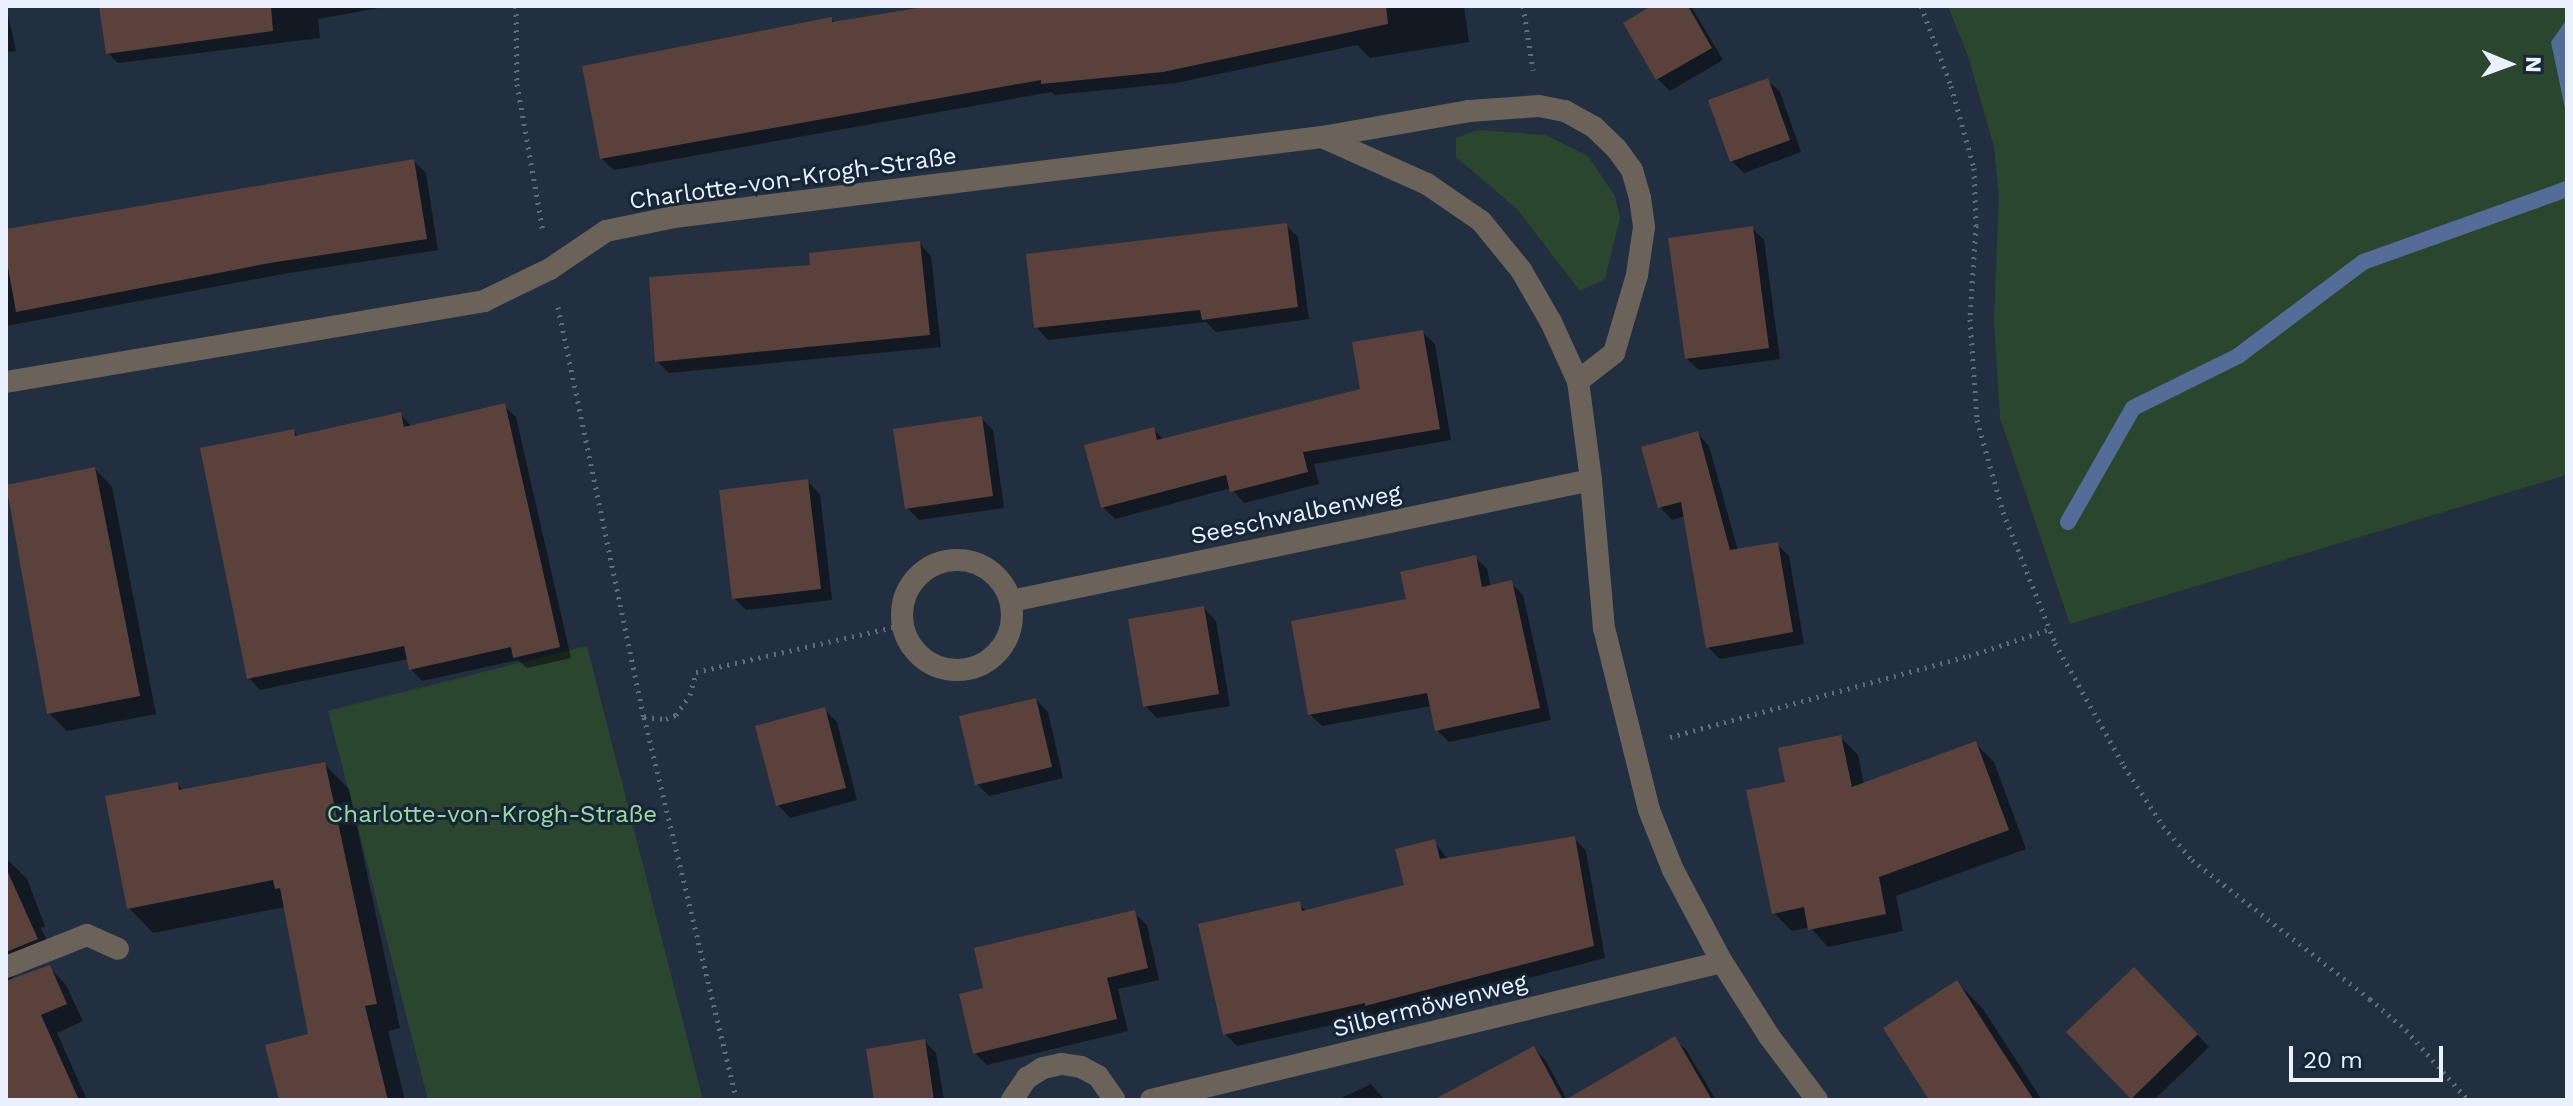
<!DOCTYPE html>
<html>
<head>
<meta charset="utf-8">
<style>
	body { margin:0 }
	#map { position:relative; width:2573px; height:1106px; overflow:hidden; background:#222f40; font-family:"Work Sans",sans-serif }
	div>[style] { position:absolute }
	.green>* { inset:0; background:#2b462e }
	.water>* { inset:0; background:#556c99 }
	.shadow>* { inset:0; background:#0007 }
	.stream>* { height:16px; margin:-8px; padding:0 8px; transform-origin:8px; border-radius:8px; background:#556c99 }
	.building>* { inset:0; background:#5a413b }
	.path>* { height:5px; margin-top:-2.5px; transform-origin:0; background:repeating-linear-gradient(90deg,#606c7c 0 2px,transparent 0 8px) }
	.service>* { height:22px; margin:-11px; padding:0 11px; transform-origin:11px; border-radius:11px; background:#6b625a }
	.minor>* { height:22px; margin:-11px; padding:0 11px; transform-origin:11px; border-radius:11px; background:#6b625a }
	.minor>.ring { margin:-11px; padding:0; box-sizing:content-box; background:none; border:22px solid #6b625a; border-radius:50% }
	span { translate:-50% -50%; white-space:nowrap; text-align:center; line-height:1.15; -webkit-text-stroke:6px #182536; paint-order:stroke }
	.street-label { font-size:24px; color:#e8f1fd }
	.park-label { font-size:24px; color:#99dca1 }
	.frame { position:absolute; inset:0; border:8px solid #e8f1fd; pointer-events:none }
	.north { position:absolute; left:2469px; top:24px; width:80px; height:80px; -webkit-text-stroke:6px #182536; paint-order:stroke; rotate:91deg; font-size:22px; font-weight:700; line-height:32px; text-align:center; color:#e8f1fd }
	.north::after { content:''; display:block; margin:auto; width:28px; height:36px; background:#e8f1fd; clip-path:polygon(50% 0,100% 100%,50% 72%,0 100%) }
	.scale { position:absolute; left:2289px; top:1046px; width:154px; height:36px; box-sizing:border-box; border:4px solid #e8f1fd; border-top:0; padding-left:10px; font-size:24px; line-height:28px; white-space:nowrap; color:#e8f1fd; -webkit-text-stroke:6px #182536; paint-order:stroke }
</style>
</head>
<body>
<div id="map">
	<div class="green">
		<div style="clip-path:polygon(1948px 6px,2567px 6px,2567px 475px,2070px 624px,2000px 418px,1994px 320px,1999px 197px,1994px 147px,1968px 56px)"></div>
		<div style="clip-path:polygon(1478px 130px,1545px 135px,1588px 156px,1615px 196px,1620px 218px,1605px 279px,1580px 291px,1517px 209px,1456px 157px,1456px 138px)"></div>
		<div style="clip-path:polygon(587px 646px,703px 1100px,428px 1100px,328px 711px)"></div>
	</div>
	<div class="water">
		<div style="clip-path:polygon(2567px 19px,2567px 118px,2551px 42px)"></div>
	</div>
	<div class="shadow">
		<div style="clip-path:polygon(6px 6px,16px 51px,6px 52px)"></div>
		<div style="clip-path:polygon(101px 6px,390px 6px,318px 19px,320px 38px,118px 63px,108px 53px)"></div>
		<div style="clip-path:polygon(943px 6px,1464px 6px,1469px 42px,1370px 58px,1357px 45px,1176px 83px,1055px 95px,1051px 92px,614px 170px,601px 158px,831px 19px,835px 23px)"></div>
		<div style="clip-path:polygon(1655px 6px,1691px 6px,1723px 60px,1670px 91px,1658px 79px)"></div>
		<div style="clip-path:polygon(1767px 80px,1780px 92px,1801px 152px,1744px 173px,1732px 161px)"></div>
		<div style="clip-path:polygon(414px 161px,426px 173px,438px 250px,283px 274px,6px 326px,6px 230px)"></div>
		<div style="clip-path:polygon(1286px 225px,1298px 237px,1309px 319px,1216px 332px,1206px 322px,1048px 340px,1036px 327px)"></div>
		<div style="clip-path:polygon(1752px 228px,1764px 240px,1780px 359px,1699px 370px,1686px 358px)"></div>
		<div style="clip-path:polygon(919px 243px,931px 256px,941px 347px,669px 373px,657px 361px,812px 267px)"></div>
		<div style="clip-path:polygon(1422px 332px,1435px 344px,1451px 440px,1314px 464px,1319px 484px,1244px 503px,1231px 488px,1115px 519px,1103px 507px,1153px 429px,1164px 440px,1362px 390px)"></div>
		<div style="clip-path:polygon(504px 406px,516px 417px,571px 658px,527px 668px,518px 660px,422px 681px,411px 669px,408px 659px,260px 690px,249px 678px,293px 431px,299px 437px,400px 414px,412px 427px)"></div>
		<div style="clip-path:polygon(981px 418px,993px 430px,1004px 508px,919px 520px,907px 508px)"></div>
		<div style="clip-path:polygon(1697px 433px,1709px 446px,1738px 551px,1777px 544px,1789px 556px,1804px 644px,1720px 659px,1708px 647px,1685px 516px,1672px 520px,1660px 507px)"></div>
		<div style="clip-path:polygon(95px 469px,112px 487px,156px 714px,67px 731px,49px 713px,6px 487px)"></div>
		<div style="clip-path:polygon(807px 481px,820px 494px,832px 600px,746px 610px,734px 598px)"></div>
		<div style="clip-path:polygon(1475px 557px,1487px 569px,1491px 587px,1511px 583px,1523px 595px,1551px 720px,1449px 742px,1437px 730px,1431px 706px,1322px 726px,1310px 714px,1409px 601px)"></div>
		<div style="clip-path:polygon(1204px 608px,1216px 621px,1230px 706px,1157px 718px,1145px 706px)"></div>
		<div style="clip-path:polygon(1036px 700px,1048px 712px,1063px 778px,989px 796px,977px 784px)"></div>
		<div style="clip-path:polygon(825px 710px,837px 722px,857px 800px,790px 818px,778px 805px)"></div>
		<div style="clip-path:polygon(1840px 737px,1858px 755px,1864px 785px,1976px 744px,1994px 762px,2026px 849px,1896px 896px,1903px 931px,1828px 947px,1810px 927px,1792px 931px,1774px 913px,1787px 784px)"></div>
		<div style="clip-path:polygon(324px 764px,349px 789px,400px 1028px,388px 1031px,405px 1100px,280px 1100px,310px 1036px,285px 907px,153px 933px,129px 908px,177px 784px,184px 791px)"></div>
		<div style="clip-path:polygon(1574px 838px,1586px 851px,1605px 958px,1379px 1017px,1377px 1015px,1237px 1046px,1225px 1034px,1299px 904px,1307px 912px,1407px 886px,1434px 841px,1448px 860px)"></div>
		<div style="clip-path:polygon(9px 861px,27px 879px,45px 926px,41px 928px,54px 957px,18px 971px,8px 983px,49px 967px,66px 985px,83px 1021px,57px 1033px,87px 1100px,6px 1100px,6px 863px)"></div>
		<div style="clip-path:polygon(1134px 913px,1147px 925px,1159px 980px,1118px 989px,1128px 1031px,987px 1065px,975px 1053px,986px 989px)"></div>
		<div style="clip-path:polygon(2134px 969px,2209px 1047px,2154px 1100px,2134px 1100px,2069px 1032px)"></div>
		<div style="clip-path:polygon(1957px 982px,1983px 1009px,2042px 1100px,1932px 1100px)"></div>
		<div style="clip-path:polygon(1675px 1039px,1687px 1051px,1716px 1100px,1569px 1100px)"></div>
		<div style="clip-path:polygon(924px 1041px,936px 1053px,944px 1100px,876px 1100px)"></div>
		<div style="clip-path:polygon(1534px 1048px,1546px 1061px,1567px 1100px,1438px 1100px)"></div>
		<div style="clip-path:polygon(1371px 1084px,1385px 1100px,1337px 1100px)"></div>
	</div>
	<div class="stream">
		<div style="left:2068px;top:522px;width:131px;rotate:-60.3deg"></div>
		<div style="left:2133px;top:408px;width:117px;rotate:-26.3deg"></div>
		<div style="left:2238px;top:356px;width:156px;rotate:-36.9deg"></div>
		<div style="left:2363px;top:262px;width:217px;rotate:-19.7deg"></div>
	</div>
	<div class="building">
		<div style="clip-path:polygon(99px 6px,271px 6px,273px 31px,106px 54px)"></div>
		<div style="clip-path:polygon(930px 6px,1386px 6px,1388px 24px,1163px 72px,1041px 84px,1041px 80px,600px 159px,582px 66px,832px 17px,832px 22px)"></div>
		<div style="clip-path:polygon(1651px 6px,1688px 6px,1712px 48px,1656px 80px,1623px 23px)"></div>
		<div style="clip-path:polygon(1768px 78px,1790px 140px,1730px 162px,1708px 100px)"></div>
		<div style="clip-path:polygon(414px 159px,427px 239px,270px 263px,16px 312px,6px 256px,6px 229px)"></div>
		<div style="clip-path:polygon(1287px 223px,1298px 307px,1202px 320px,1200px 310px,1034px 328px,1026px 254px)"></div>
		<div style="clip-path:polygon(1753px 226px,1769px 348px,1685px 359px,1668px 238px)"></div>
		<div style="clip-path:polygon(920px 241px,930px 335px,655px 362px,649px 277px,810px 265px,809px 253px)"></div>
		<div style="clip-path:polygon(1423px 330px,1440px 429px,1303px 452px,1308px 472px,1230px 492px,1226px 475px,1101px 508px,1084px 445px,1154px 427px,1157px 440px,1360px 389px,1352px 342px)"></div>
		<div style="clip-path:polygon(505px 403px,560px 647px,513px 658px,511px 647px,409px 670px,404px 646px,247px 679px,200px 448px,294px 429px,295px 436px,401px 412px,404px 427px)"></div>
		<div style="clip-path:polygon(982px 416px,993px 496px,905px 509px,893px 429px)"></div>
		<div style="clip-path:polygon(1698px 431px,1730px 550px,1778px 542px,1793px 632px,1706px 648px,1681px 502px,1658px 508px,1641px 447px)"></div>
		<div style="clip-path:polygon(95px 467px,140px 696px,47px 714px,6px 485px)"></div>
		<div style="clip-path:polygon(808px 479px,821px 589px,732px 599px,719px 490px)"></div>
		<div style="clip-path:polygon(1476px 555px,1482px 587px,1512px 580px,1540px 708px,1435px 731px,1427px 693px,1308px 715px,1291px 621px,1406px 599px,1400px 572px)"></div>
		<div style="clip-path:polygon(1204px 606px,1219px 694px,1143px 707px,1128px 619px)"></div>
		<div style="clip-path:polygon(1036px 698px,1052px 767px,975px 785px,959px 716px)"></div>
		<div style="clip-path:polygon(825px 707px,846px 788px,776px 806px,755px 726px)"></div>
		<div style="clip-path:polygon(1841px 735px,1852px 787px,1976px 741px,2009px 830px,1879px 877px,1886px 914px,1808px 930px,1804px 907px,1772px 914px,1746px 790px,1785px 782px,1778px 748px)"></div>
		<div style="clip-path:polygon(325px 762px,377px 1004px,365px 1006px,388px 1100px,279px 1100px,265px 1045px,308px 1034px,280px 888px,275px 889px,273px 880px,127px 909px,105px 796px,178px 782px,179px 790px)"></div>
		<div style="clip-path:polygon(1575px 836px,1594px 946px,1365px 1006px,1365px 1003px,1223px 1035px,1198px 924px,1300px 901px,1302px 911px,1404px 885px,1395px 849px,1435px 839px,1440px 859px)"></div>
		<div style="clip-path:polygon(6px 868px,38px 939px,6px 952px)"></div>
		<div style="clip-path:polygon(1135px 910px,1148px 968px,1107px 978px,1117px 1019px,973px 1054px,959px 994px,983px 988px,974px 948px)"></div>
		<div style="clip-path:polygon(50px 965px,67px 1004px,41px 1015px,79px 1100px,6px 1100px,6px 981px)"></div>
		<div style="clip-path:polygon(2134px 967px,2198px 1034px,2131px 1099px,2066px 1032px)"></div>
		<div style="clip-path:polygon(1957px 980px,1993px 1037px,2034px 1100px,1929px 1100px,1883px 1028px)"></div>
		<div style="clip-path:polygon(1675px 1036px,1712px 1100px,1565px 1100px)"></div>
		<div style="clip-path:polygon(925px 1039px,934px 1100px,874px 1100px,866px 1049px)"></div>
		<div style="clip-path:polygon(1534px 1046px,1563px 1100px,1433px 1100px)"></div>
	</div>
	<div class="path">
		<div style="left:516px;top:6px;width:78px;rotate:89.3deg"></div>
		<div style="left:517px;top:84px;width:149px;rotate:80deg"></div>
		<div style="left:1523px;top:6px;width:65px;rotate:81.1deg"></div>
		<div style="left:1921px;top:6px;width:85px;rotate:69.4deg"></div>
		<div style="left:1951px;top:86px;width:85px;rotate:74.3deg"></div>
		<div style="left:1974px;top:168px;width:57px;rotate:88deg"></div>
		<div style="left:1976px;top:225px;width:94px;rotate:93.7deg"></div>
		<div style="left:1970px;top:319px;width:101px;rotate:86deg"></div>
		<div style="left:1977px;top:420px;width:96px;rotate:74.2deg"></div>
		<div style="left:2003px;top:512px;width:141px;rotate:68.3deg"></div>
		<div style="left:2055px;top:643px;width:141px;rotate:60.7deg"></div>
		<div style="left:2124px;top:766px;width:72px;rotate:57deg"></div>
		<div style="left:2163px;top:826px;width:45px;rotate:49.5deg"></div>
		<div style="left:2192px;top:860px;width:226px;rotate:38deg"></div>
		<div style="left:2370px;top:999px;width:48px;rotate:40.7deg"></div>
		<div style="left:2406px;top:1030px;width:94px;rotate:48.5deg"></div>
		<div style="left:558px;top:307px;width:419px;rotate:78.2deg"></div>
		<div style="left:644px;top:717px;width:394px;rotate:76.4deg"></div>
		<div style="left:644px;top:717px;width:22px;rotate:5deg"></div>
		<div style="left:666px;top:719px;width:11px;rotate:-22deg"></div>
		<div style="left:676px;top:715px;width:24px;rotate:-55deg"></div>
		<div style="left:690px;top:695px;width:24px;rotate:-75deg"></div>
		<div style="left:696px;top:672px;width:212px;rotate:-12.8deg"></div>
		<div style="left:1670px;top:737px;width:310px;rotate:-15.2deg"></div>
		<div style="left:1969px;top:656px;width:85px;rotate:-18.4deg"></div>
	</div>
	<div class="service">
		<div style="left:6px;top:967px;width:87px;rotate:-21.6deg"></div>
		<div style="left:87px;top:935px;width:34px;rotate:24deg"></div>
	</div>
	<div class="minor">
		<div style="left:1322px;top:137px;width:149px;rotate:-10deg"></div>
		<div style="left:1469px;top:111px;width:70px;rotate:-4.1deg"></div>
		<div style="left:1539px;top:106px;width:26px;rotate:11deg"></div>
		<div style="left:1565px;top:111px;width:33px;rotate:29deg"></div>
		<div style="left:1594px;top:127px;width:30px;rotate:44deg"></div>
		<div style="left:1616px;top:148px;width:27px;rotate:54deg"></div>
		<div style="left:1632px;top:170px;width:29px;rotate:74deg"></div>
		<div style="left:1640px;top:198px;width:29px;rotate:82deg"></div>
		<div style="left:1644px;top:227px;width:49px;rotate:98.3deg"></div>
		<div style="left:1637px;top:275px;width:81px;rotate:106.4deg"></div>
		<div style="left:1614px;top:353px;width:46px;rotate:142.1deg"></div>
		<div style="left:6px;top:382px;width:485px;rotate:-9.6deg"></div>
		<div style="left:484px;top:301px;width:73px;rotate:-25.9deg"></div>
		<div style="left:550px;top:269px;width:68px;rotate:-34.2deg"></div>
		<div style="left:606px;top:231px;width:69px;rotate:-11.6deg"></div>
		<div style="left:674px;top:217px;width:653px;rotate:-7.04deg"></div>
		<div style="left:1322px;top:137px;width:115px;rotate:24.1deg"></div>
		<div style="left:1427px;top:184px;width:65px;rotate:34.4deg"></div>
		<div style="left:1481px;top:221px;width:63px;rotate:50.8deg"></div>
		<div style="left:1521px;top:270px;width:60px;rotate:60deg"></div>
		<div style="left:1551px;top:322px;width:65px;rotate:65.4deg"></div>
		<div style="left:1578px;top:381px;width:100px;rotate:82.5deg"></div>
		<div style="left:1591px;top:480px;width:149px;rotate:85deg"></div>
		<div style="left:1604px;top:628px;width:187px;rotate:76.1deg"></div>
		<div style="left:1649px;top:810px;width:65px;rotate:68.2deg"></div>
		<div style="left:1673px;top:870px;width:104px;rotate:62deg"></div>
		<div style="left:1722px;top:962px;width:88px;rotate:57.6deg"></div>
		<div style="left:1769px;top:1036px;width:80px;rotate:53.1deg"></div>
		<div class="ring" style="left:902px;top:560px;width:88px;height:88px"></div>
		<div style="left:1011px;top:601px;width:592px;rotate:-11.78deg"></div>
		<div style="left:1012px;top:1100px;width:27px;rotate:-56deg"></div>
		<div style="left:1027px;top:1078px;width:19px;rotate:-32deg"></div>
		<div style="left:1043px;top:1068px;width:19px;rotate:-12deg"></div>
		<div style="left:1062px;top:1064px;width:19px;rotate:9deg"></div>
		<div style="left:1081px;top:1067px;width:19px;rotate:28deg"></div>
		<div style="left:1098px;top:1076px;width:29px;rotate:55deg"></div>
		<div style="left:1151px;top:1100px;width:587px;rotate:-13.59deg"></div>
	</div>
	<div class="street-label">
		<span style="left:793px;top:179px;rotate:-8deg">Charlotte-von-Krogh-Straße</span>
		<span style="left:1296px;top:515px;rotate:-12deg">Seeschwalbenweg</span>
		<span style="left:1430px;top:1006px;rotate:-14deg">Silbermöwenweg</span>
	</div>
	<div class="park-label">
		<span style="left:492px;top:815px">Charlotte-von-Krogh-Straße</span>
	</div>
	<div class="frame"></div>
	<div class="north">N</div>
	<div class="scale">20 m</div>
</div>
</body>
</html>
